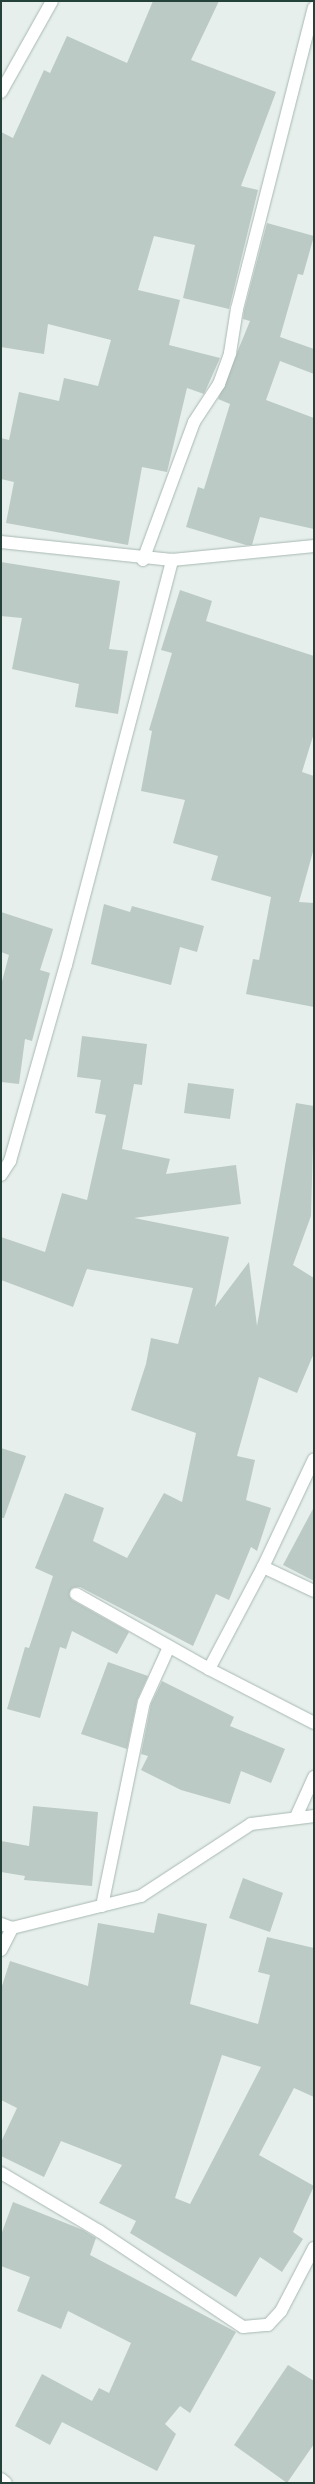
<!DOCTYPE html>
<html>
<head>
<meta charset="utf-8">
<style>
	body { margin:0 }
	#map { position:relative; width:315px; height:2484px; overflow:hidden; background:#e6efeb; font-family:Arial,sans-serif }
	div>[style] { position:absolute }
	.building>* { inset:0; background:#bbcac4 }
	.roads { filter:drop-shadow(0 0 1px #a8b8b2) drop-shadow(0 0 1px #a8b8b2) }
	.minor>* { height:12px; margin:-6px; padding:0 6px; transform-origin:6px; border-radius:6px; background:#fff }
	span { translate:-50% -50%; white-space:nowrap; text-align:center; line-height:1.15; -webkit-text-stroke:3px #f7fbf9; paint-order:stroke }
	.frame { position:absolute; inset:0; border:2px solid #24423a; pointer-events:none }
</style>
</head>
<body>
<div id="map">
	<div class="building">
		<div style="clip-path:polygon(153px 1px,219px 1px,191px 60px,276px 92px,241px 186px,258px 190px,229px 309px,183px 298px,195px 245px,154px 236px,138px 290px,180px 300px,169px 345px,220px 358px,204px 394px,187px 388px,167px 472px,142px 467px,128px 545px,6px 523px,14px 482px,1px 479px,1px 438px,9px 440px,19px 392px,59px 401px,64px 378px,98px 386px,111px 340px,48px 324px,44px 354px,1px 347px,1px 132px,13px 138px,44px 70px,50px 73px,67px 36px,127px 63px)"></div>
		<div style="clip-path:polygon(267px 223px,314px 236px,303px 275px,298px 274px,280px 337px,314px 349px,314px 374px,280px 361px,266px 400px,314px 418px,314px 529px,260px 517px,252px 545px,246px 545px,186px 527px,198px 487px,204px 489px,230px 404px,218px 399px,250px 321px,243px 319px,244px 311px)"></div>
		<div style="clip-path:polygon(1px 562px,120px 581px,109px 649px,128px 651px,118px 714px,75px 707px,79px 684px,12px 669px,22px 618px,1px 616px)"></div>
		<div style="clip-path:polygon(180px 590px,212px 601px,206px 621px,314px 656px,314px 733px,302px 772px,314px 776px,314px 848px,299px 902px,314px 903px,314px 1007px,246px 994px,253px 959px,259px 960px,271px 897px,211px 880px,218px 856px,173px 843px,185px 800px,141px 791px,152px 731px,149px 730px,172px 653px,161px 650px)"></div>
		<div style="clip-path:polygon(104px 904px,130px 912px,132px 906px,204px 926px,197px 952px,180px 947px,171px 985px,91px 964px)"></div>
		<div style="clip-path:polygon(1px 912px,53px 929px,40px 970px,50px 973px,32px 1041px,25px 1039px,19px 1084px,1px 1082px,1px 985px,9px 955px,1px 952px)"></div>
		<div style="clip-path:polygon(82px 1036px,147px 1044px,142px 1085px,134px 1084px,122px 1149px,170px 1159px,166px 1174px,236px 1165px,241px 1204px,134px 1218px,229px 1237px,215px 1307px,249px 1262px,257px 1326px,296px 1103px,314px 1106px,311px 1216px,293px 1265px,314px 1278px,314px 1353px,297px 1393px,259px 1377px,237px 1456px,255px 1460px,246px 1500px,271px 1508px,257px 1551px,251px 1547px,229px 1600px,216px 1594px,193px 1646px,80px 1587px,72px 1588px,69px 1594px,72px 1600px,129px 1632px,117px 1654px,72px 1631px,66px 1649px,60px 1647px,40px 1718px,7px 1709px,25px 1647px,29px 1648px,53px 1576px,35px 1568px,65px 1493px,104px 1508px,93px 1541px,127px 1558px,164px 1493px,182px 1502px,196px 1433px,131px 1410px,146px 1364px,151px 1338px,178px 1344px,193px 1288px,87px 1269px,73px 1307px,1px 1280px,1px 1237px,45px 1252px,62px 1193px,87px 1200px,106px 1115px,95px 1113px,101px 1080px,77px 1077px)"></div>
		<div style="clip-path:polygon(188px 1083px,234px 1089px,230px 1119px,184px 1113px)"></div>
		<div style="clip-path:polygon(1px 1448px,26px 1456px,4px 1518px,1px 1518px)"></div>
		<div style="clip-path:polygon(314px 1507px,314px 1581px,283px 1565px)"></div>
		<div style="clip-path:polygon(108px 1662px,148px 1676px,137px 1700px,127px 1749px,81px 1734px)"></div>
		<div style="clip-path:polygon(162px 1681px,234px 1717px,230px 1726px,285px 1749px,271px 1783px,241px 1771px,230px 1804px,181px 1790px,141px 1770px,148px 1756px,141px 1754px,151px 1704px)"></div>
		<div style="clip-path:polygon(33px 1806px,98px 1812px,92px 1886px,24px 1880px,25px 1876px,1px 1872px,1px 1841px,29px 1846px)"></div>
		<div style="clip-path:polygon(243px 1878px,283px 1893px,270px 1932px,229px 1918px)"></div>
		<div style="clip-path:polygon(evenodd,158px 1913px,207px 1924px,190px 2004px,258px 2024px,270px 1975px,258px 1972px,267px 1937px,314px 1948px,314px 2097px,294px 2088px,259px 2155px,314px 2186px,293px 2232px,303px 2239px,282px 2272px,260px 2257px,236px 2297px,130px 2233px,136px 2221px,99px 2203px,122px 2165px,61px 2141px,44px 2177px,1px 2156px,1px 2142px,17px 2108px,1px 2100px,1px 1989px,10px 1961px,88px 1986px,98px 1923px,154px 1933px,158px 1913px,222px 2055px,261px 2067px,190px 2204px,175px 2198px,222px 2055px)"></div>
		<div style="clip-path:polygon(13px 2202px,83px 2230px,96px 2238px,90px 2255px,236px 2332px,190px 2413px,180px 2406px,165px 2424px,176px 2434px,157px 2471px,62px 2422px,50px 2445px,15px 2426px,42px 2374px,92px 2401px,99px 2388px,109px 2393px,131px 2343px,68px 2311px,61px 2329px,17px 2311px,30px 2277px,1px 2266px,1px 2235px)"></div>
		<div style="clip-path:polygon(288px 2365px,314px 2381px,314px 2444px,287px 2483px,234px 2445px)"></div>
	</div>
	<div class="roads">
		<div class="minor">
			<div style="left:1px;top:92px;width:104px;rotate:-60.7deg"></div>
			<div style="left:1px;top:542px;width:172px;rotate:6deg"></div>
			<div style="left:172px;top:560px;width:143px;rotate:-5.6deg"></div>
			<div style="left:143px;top:560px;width:147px;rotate:-69.7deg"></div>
			<div style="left:194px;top:422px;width:45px;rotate:-56.7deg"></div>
			<div style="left:219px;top:384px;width:33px;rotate:-70deg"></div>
			<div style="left:230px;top:353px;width:45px;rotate:-81deg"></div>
			<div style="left:237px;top:309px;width:311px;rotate:-75.7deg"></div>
			<div style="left:1px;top:1175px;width:17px;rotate:-57deg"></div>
			<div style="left:10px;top:1161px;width:204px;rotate:-74.1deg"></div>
			<div style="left:66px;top:965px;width:419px;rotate:-75.3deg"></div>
			<div style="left:263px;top:1567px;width:56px;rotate:25.2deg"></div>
			<div style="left:76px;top:1594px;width:153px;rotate:29.4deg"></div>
			<div style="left:209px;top:1669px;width:118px;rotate:27.2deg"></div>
			<div style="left:209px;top:1669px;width:115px;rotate:-62.1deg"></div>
			<div style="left:263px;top:1567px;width:119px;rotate:-64.7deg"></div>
			<div style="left:296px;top:1817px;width:44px;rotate:-65.8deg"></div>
			<div style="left:102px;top:1906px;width:208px;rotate:-78.4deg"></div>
			<div style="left:144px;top:1702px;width:60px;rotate:-65.6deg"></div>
			<div style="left:1px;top:1924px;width:12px;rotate:20deg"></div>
			<div style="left:12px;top:1928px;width:133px;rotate:-13.9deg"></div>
			<div style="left:141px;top:1896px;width:131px;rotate:-33.2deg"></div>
			<div style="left:251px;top:1824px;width:64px;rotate:-7.2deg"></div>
			<div style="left:1px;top:1950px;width:25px;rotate:-63deg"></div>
			<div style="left:1px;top:2173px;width:114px;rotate:30.6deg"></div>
			<div style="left:99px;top:2231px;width:173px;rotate:33.7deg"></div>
			<div style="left:243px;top:2327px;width:25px;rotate:-5deg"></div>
			<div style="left:268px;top:2325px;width:19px;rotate:-47deg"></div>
			<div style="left:281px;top:2311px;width:71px;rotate:-62.4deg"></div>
			<div style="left:1px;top:2479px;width:6px;rotate:39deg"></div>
		</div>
	</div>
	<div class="frame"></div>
</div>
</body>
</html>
